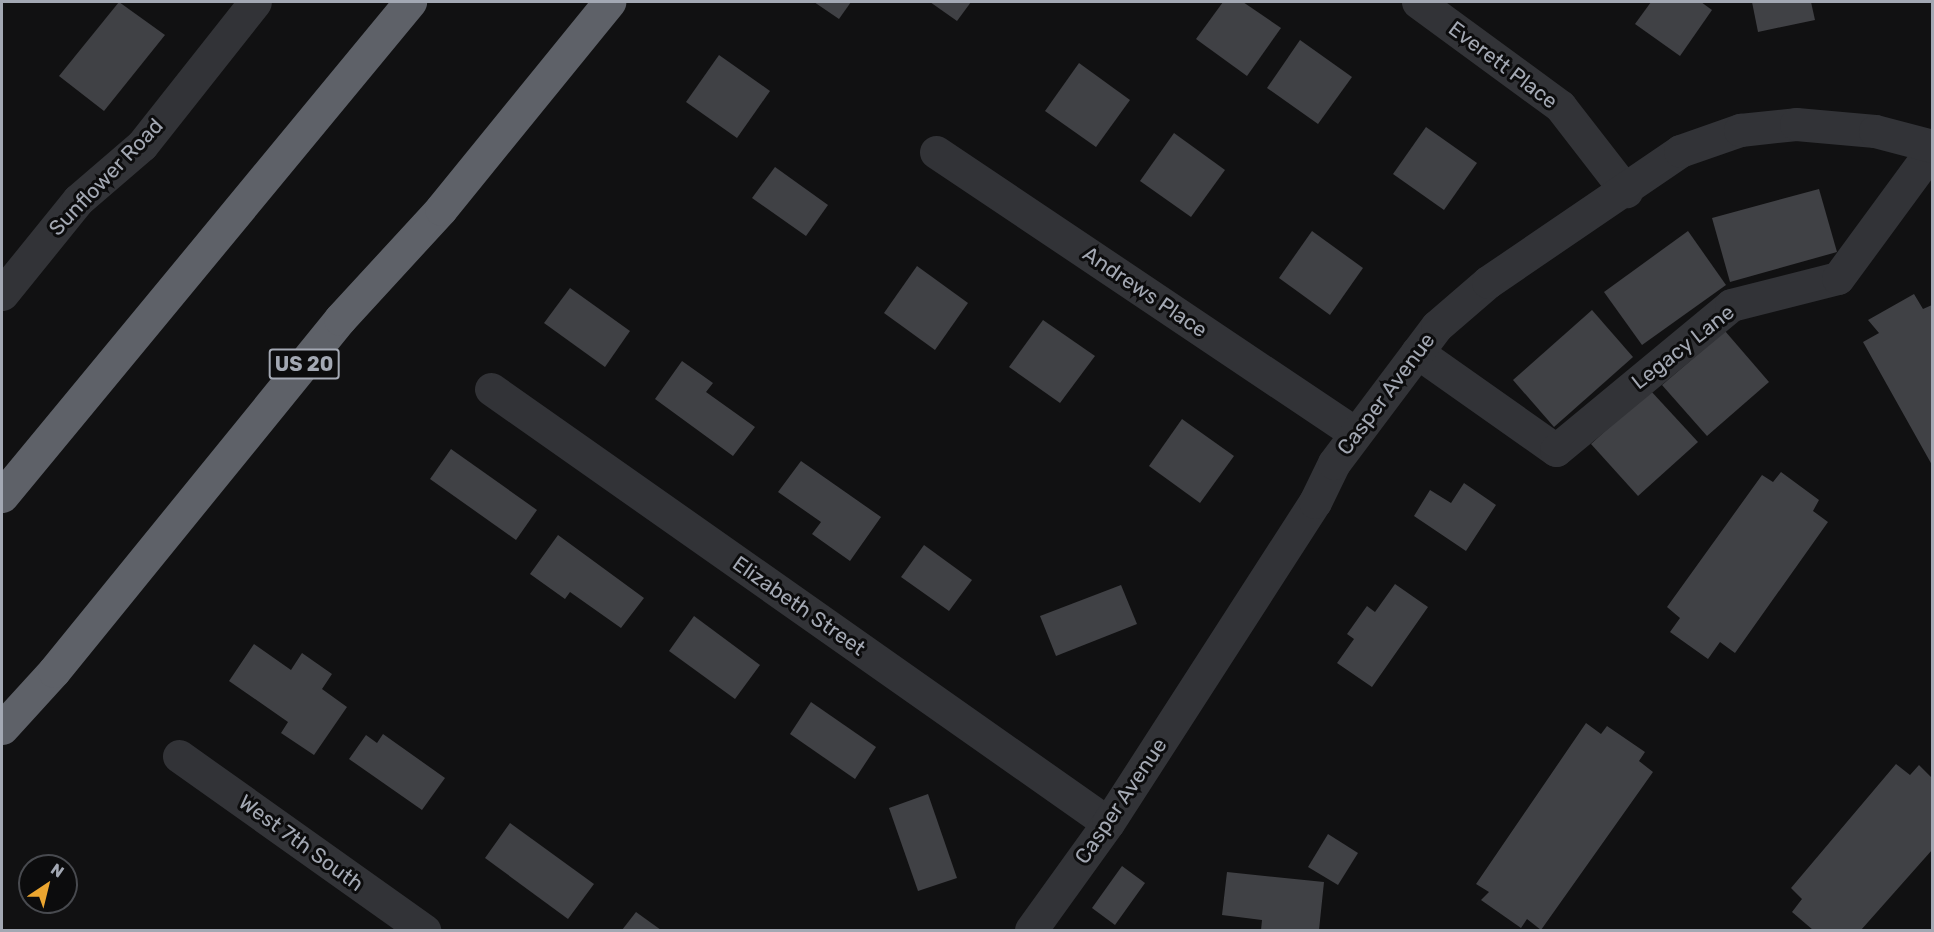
<!DOCTYPE html>
<html>
<head>
<meta charset="utf-8">
<style>
	body { margin:0 }
	#map { position:relative; width:1934px; height:932px; overflow:hidden; background:#111112; font-family:Rubik,sans-serif }
	div>[style] { position:absolute }
	.building>* { inset:0; background:#404145 }
	.minor>* { height:33px; margin:-16.5px; padding:0 16.5px; transform-origin:16.5px; border-radius:16.5px; background:#323337 }
	.motorway>* { height:33px; margin:-16.5px; padding:0 16.5px; transform-origin:16.5px; border-radius:16.5px; background:#5e6168 }
	span { translate:-50% -50%; white-space:nowrap; text-align:center; line-height:1.15; -webkit-text-stroke:6px #0c0c0d; paint-order:stroke }
	.shield-label span { padding:2px 4px; background:#0c0c0d; border:2px solid; border-radius:4px; -webkit-text-stroke-width:0 }
	.shield-label { font-size:20px; color:#a3a8b3; font-weight:700 }
	.street-label { font-size:21px; color:#a3a8b3 }
	.frame { position:absolute; inset:0; border:3px solid #a3a8b3; pointer-events:none }
	.north { position:absolute; left:18px; top:854px; width:60px; height:60px; box-sizing:border-box; background:#0c0c0d; border:2px solid #484a4f; border-radius:50%; rotate:35deg; font-size:16px; font-weight:700; line-height:24px; text-align:center; color:#a3a8b3 }
	.north::after { content:''; display:block; margin:auto; width:21px; height:27px; background:#eca630; clip-path:polygon(50% 0,100% 100%,50% 72%,0 100%) }
</style>
</head>
<body>
<div id="map">
	<div class="building">
		<div style="clip-path:polygon(119px 2px,165px 35px,104px 111px,59px 76px)"></div>
		<div style="clip-path:polygon(814px 2px,851px 2px,839px 19px)"></div>
		<div style="clip-path:polygon(930px 2px,971px 2px,957px 21px)"></div>
		<div style="clip-path:polygon(1223px 2px,1243px 2px,1281px 28px,1247px 76px,1196px 39px)"></div>
		<div style="clip-path:polygon(1651px 2px,1701px 2px,1712px 10px,1680px 56px,1635px 24px)"></div>
		<div style="clip-path:polygon(1752px 2px,1811px 2px,1815px 20px,1758px 32px)"></div>
		<div style="clip-path:polygon(1300px 40px,1352px 77px,1318px 124px,1267px 88px)"></div>
		<div style="clip-path:polygon(719px 55px,770px 91px,737px 138px,686px 102px)"></div>
		<div style="clip-path:polygon(1079px 63px,1130px 100px,1096px 147px,1045px 111px)"></div>
		<div style="clip-path:polygon(1426px 127px,1477px 163px,1444px 210px,1393px 174px)"></div>
		<div style="clip-path:polygon(1174px 133px,1225px 170px,1191px 217px,1140px 181px)"></div>
		<div style="clip-path:polygon(775px 167px,828px 205px,806px 236px,752px 198px)"></div>
		<div style="clip-path:polygon(1819px 189px,1837px 252px,1730px 282px,1712px 218px)"></div>
		<div style="clip-path:polygon(1312px 231px,1363px 268px,1330px 315px,1279px 278px)"></div>
		<div style="clip-path:polygon(1688px 231px,1726px 285px,1642px 345px,1604px 292px)"></div>
		<div style="clip-path:polygon(917px 266px,968px 303px,935px 350px,884px 313px)"></div>
		<div style="clip-path:polygon(570px 288px,630px 331px,605px 367px,544px 323px)"></div>
		<div style="clip-path:polygon(1914px 294px,1923px 309px,1932px 305px,1932px 465px,1863px 342px,1879px 333px,1868px 320px)"></div>
		<div style="clip-path:polygon(1592px 310px,1633px 357px,1554px 427px,1513px 380px)"></div>
		<div style="clip-path:polygon(1043px 320px,1095px 356px,1060px 403px,1009px 367px)"></div>
		<div style="clip-path:polygon(1725px 331px,1769px 382px,1707px 436px,1662px 385px)"></div>
		<div style="clip-path:polygon(682px 361px,713px 383px,706px 392px,755px 427px,733px 456px,655px 399px)"></div>
		<div style="clip-path:polygon(1650px 390px,1698px 442px,1638px 496px,1591px 444px)"></div>
		<div style="clip-path:polygon(1182px 419px,1234px 456px,1200px 503px,1149px 466px)"></div>
		<div style="clip-path:polygon(451px 449px,537px 510px,516px 540px,430px 479px)"></div>
		<div style="clip-path:polygon(801px 461px,881px 517px,850px 561px,812px 534px,821px 522px,778px 492px)"></div>
		<div style="clip-path:polygon(1781px 472px,1819px 500px,1813px 511px,1828px 522px,1735px 653px,1720px 642px,1708px 659px,1670px 632px,1680px 618px,1667px 607px,1762px 475px,1773px 482px)"></div>
		<div style="clip-path:polygon(1464px 483px,1496px 505px,1466px 551px,1414px 516px,1430px 490px,1451px 503px)"></div>
		<div style="clip-path:polygon(558px 535px,644px 598px,621px 628px,570px 592px,565px 599px,530px 574px)"></div>
		<div style="clip-path:polygon(924px 545px,972px 580px,949px 611px,901px 577px)"></div>
		<div style="clip-path:polygon(1395px 584px,1428px 607px,1372px 687px,1337px 663px,1354px 639px,1347px 634px,1367px 606px,1375px 612px)"></div>
		<div style="clip-path:polygon(1121px 585px,1137px 624px,1056px 656px,1040px 616px)"></div>
		<div style="clip-path:polygon(694px 616px,760px 665px,735px 699px,669px 651px)"></div>
		<div style="clip-path:polygon(254px 644px,291px 670px,302px 653px,332px 674px,322px 689px,347px 707px,314px 755px,281px 733px,288px 722px,229px 681px)"></div>
		<div style="clip-path:polygon(811px 702px,876px 747px,855px 779px,790px 734px)"></div>
		<div style="clip-path:polygon(1586px 723px,1601px 734px,1607px 726px,1645px 752px,1639px 761px,1653px 772px,1541px 930px,1527px 919px,1521px 928px,1481px 900px,1489px 892px,1476px 884px)"></div>
		<div style="clip-path:polygon(383px 734px,445px 778px,422px 810px,349px 759px,366px 735px,377px 743px)"></div>
		<div style="clip-path:polygon(1896px 764px,1910px 775px,1919px 765px,1932px 778px,1932px 850px,1861px 930px,1813px 930px,1792px 912px,1802px 899px,1791px 888px)"></div>
		<div style="clip-path:polygon(928px 794px,957px 878px,918px 891px,889px 808px)"></div>
		<div style="clip-path:polygon(510px 823px,594px 884px,568px 919px,485px 858px)"></div>
		<div style="clip-path:polygon(1328px 834px,1358px 853px,1338px 885px,1308px 867px)"></div>
		<div style="clip-path:polygon(1122px 866px,1145px 883px,1115px 925px,1092px 908px)"></div>
		<div style="clip-path:polygon(1227px 872px,1324px 882px,1319px 930px,1261px 930px,1262px 920px,1222px 915px)"></div>
		<div style="clip-path:polygon(636px 912px,661px 930px,622px 930px)"></div>
	</div>
	<div class="minor">
		<div style="left:1418px;top:2px;width:176px;rotate:36.2deg"></div>
		<div style="left:1560px;top:106px;width:108px;rotate:52.2deg"></div>
		<div style="left:936px;top:152px;width:505px;rotate:33.85deg"></div>
		<div style="left:2px;top:294px;width:121px;rotate:-51deg"></div>
		<div style="left:78px;top:200px;width:84px;rotate:-40.7deg"></div>
		<div style="left:142px;top:145px;width:182px;rotate:-51.7deg"></div>
		<div style="left:1417px;top:352px;width:170px;rotate:35.2deg"></div>
		<div style="left:1556px;top:450px;width:227px;rotate:-39.6deg"></div>
		<div style="left:1731px;top:305px;width:110px;rotate:-14.2deg"></div>
		<div style="left:1838px;top:278px;width:159px;rotate:-53.7deg"></div>
		<div style="left:491px;top:389px;width:754px;rotate:35.12deg"></div>
		<div style="left:179px;top:756px;width:301px;rotate:35.4deg"></div>
		<div style="left:1031px;top:930px;width:132px;rotate:-54.3deg"></div>
		<div style="left:1108px;top:823px;width:382px;rotate:-57.2deg"></div>
		<div style="left:1315px;top:502px;width:43px;rotate:-64deg"></div>
		<div style="left:1334px;top:463px;width:171px;rotate:-53.1deg"></div>
		<div style="left:1437px;top:326px;width:67px;rotate:-40.8deg"></div>
		<div style="left:1488px;top:282px;width:232px;rotate:-34.3deg"></div>
		<div style="left:1680px;top:151px;width:64px;rotate:-19.3deg"></div>
		<div style="left:1740px;top:130px;width:56px;rotate:-6.1deg"></div>
		<div style="left:1796px;top:124px;width:79px;rotate:5.1deg"></div>
		<div style="left:1875px;top:131px;width:59px;rotate:14.7deg"></div>
	</div>
	<div class="motorway">
		<div style="left:2px;top:496px;width:641px;rotate:-50.45deg"></div>
		<div style="left:2px;top:728px;width:77px;rotate:-47.6deg"></div>
		<div style="left:54px;top:671px;width:454px;rotate:-50.9deg"></div>
		<div style="left:340px;top:319px;width:149px;rotate:-47.4deg"></div>
		<div style="left:441px;top:209px;width:267px;rotate:-50.9deg"></div>
	</div>
	<div class="shield-label">
		<span style="left:304px;top:364px">US 20</span>
	</div>
	<div class="street-label">
		<span style="left:1503px;top:65px;rotate:37deg">Everett Place</span>
		<span style="left:106px;top:177px;rotate:-46deg">Sunflower Road</span>
		<span style="left:1145px;top:292px;rotate:34deg">Andrews Place</span>
		<span style="left:1683px;top:347px;rotate:-38deg">Legacy Lane</span>
		<span style="left:1386px;top:394px;rotate:-53deg">Casper Avenue</span>
		<span style="left:799px;top:606px;rotate:35deg">Elizabeth Street</span>
		<span style="left:1121px;top:801px;rotate:-56deg">Casper Avenue</span>
		<span style="left:301px;top:843px;rotate:36deg">West 7th South</span>
	</div>
	<div class="frame"></div>
	<div class="north">N</div>
</div>
</body>
</html>
